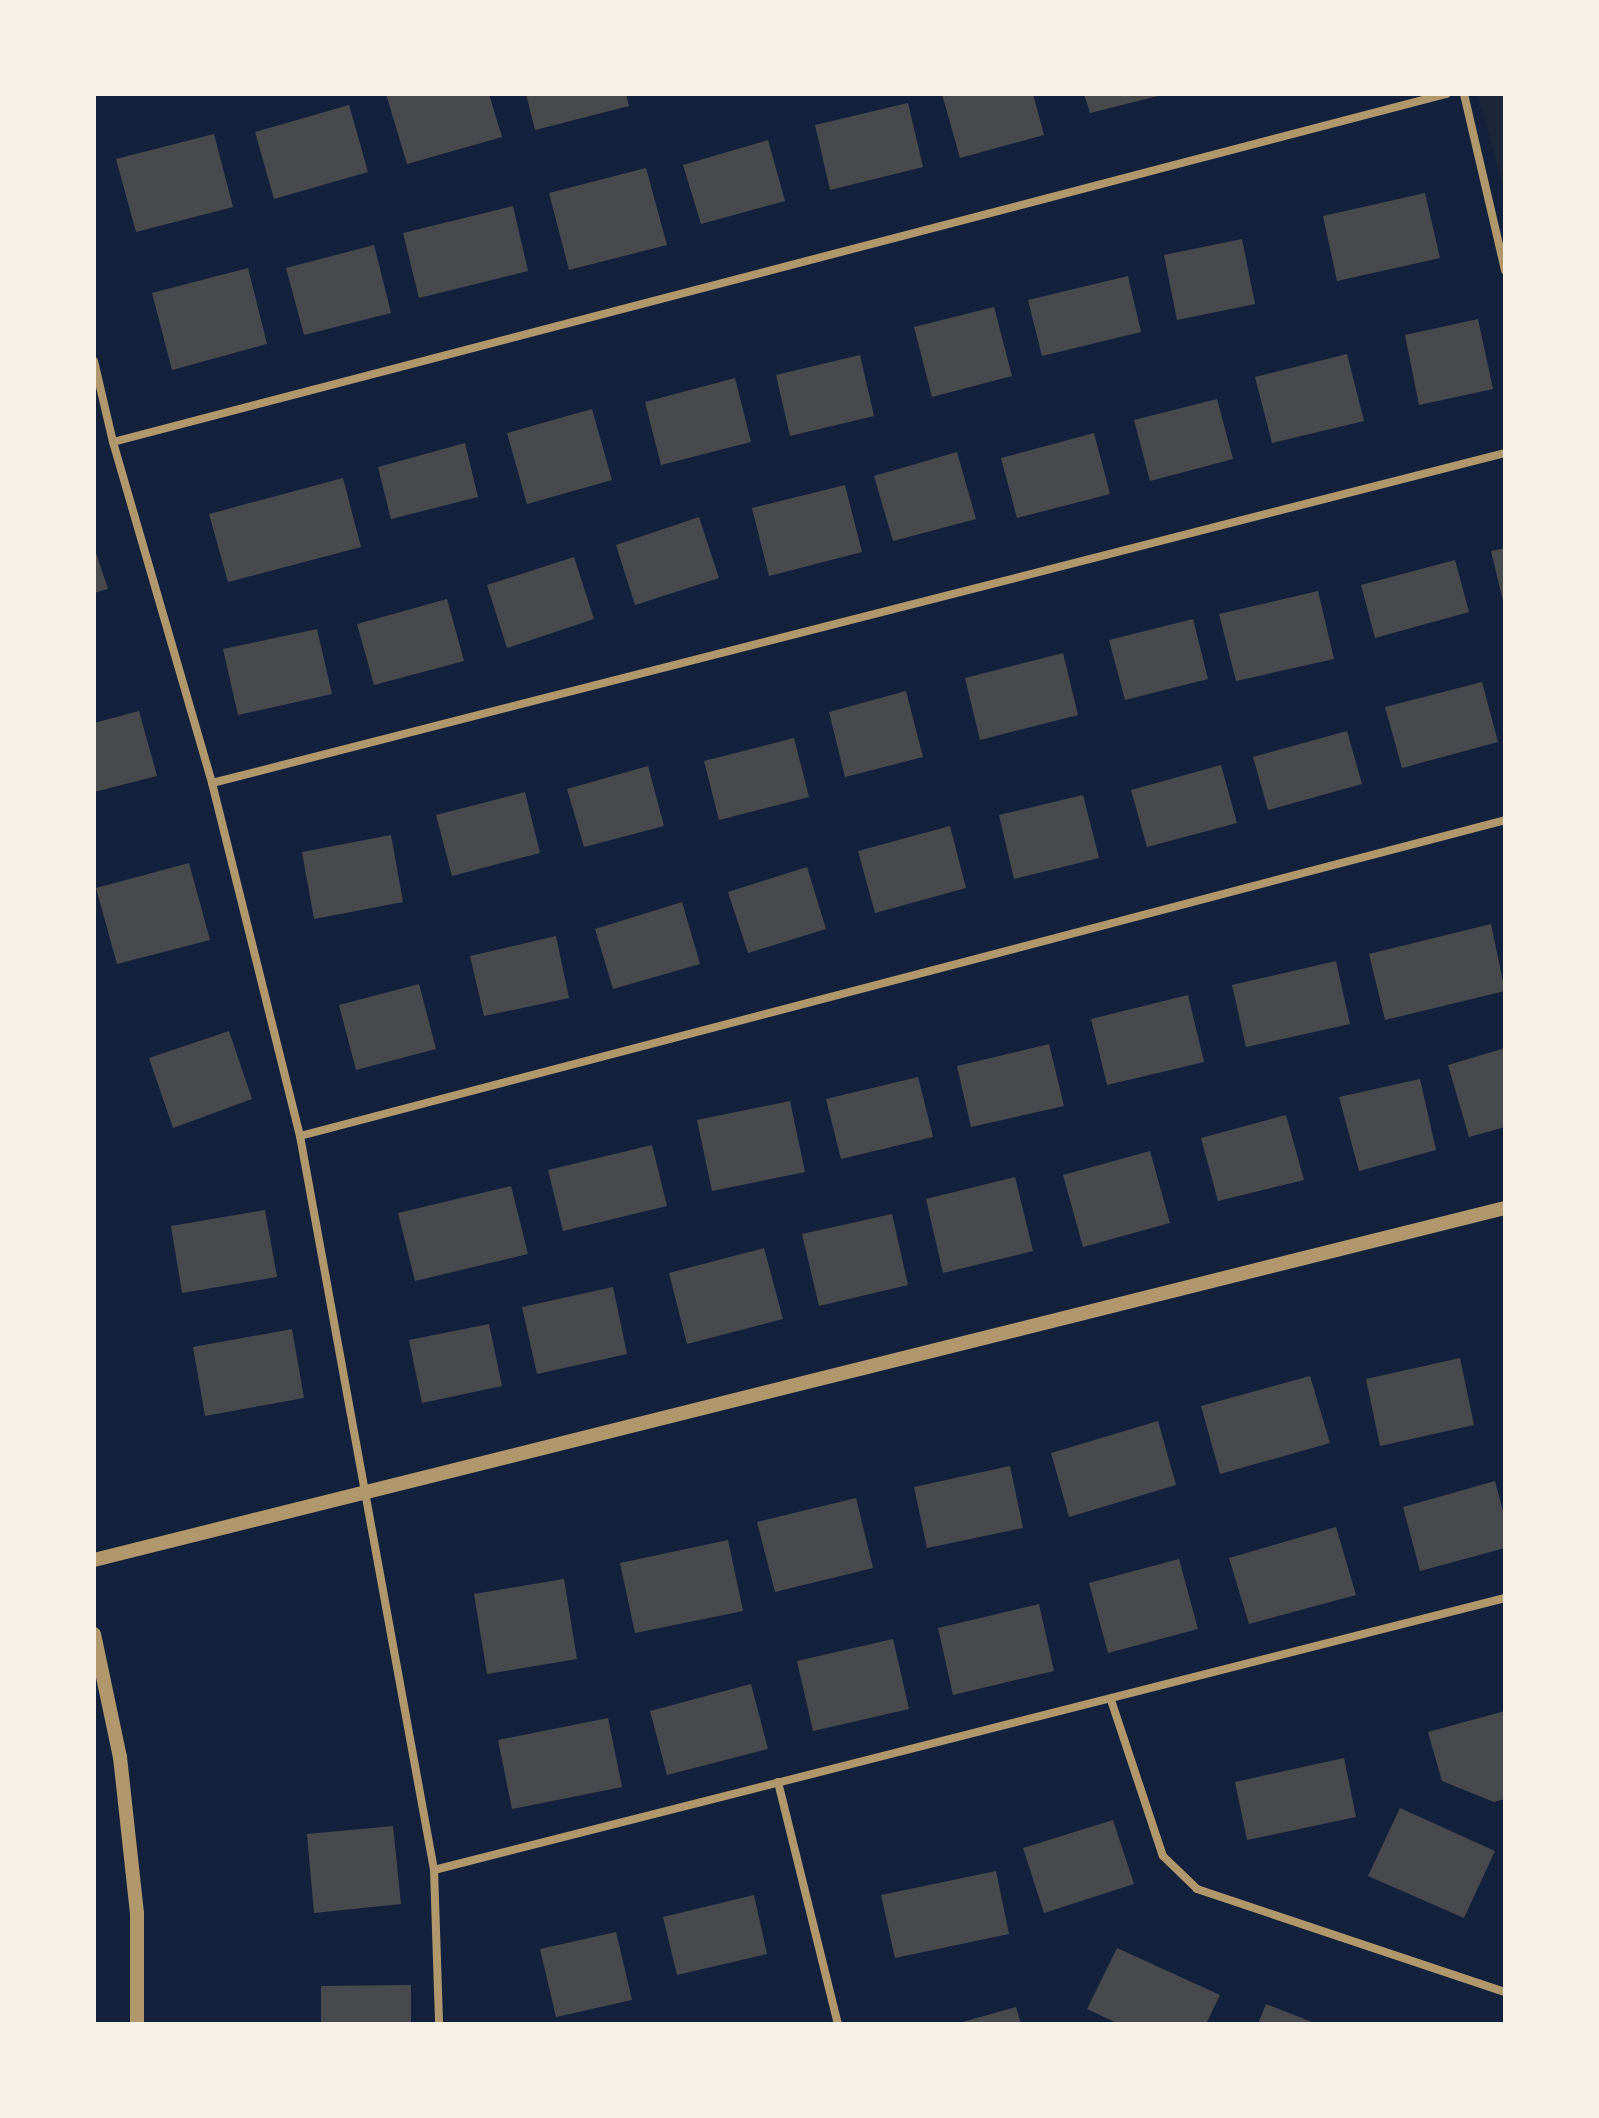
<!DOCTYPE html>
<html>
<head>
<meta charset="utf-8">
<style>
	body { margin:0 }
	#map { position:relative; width:1599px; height:2118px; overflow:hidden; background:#14213d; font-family:Commissioner,sans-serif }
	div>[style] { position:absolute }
	.green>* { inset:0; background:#1d2539 }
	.building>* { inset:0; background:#48494c }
	.minor>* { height:8px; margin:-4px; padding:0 4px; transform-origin:4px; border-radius:4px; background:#b1986c }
	.tertiary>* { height:14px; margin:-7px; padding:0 7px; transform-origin:7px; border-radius:7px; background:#b1986c }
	span { translate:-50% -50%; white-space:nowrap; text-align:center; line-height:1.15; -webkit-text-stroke:8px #f6f1e7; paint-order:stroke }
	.frame { position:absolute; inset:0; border:96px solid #f6f1e7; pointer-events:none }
</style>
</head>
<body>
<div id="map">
	<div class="green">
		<div style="clip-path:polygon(1478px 94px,1505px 94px,1505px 195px)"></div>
	</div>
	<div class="building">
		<div style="clip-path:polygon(386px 94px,489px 94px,502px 137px,407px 164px)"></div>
		<div style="clip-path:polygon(526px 94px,626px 94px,629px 106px,535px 130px)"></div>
		<div style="clip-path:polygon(942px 94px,1033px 94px,1044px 135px,960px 158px)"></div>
		<div style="clip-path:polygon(1084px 94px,1162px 94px,1162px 95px,1090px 113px)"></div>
		<div style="clip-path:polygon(908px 103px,923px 167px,830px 190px,815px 125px)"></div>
		<div style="clip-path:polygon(349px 105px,368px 172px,274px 199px,255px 132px)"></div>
		<div style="clip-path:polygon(214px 134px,233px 207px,136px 232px,116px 159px)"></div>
		<div style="clip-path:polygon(768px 140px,785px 201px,701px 224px,683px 165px)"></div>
		<div style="clip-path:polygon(646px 168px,667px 245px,569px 270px,549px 193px)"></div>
		<div style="clip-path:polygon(1425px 193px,1440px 258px,1337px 281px,1323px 216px)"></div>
		<div style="clip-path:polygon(513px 206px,528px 271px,419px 298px,403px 233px)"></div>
		<div style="clip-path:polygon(1242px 239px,1255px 304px,1177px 320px,1164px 255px)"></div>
		<div style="clip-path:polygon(374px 245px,391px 313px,304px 335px,286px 268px)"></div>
		<div style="clip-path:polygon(248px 268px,267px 344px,172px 370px,152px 293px)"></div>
		<div style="clip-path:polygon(1128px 276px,1141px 332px,1042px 356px,1028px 300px)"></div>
		<div style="clip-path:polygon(994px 307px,1012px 376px,932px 397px,914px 327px)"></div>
		<div style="clip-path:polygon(1478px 319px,1493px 389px,1419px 405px,1405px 335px)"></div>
		<div style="clip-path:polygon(1347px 354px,1364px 421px,1272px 443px,1255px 377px)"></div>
		<div style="clip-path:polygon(860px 355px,874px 416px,790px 436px,776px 375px)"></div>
		<div style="clip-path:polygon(735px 378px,751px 442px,661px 465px,645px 402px)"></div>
		<div style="clip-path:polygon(1217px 399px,1233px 459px,1150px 481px,1134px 420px)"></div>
		<div style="clip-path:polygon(592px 409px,612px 480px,527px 504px,507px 433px)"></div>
		<div style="clip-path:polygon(1094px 433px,1110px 494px,1017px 518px,1001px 458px)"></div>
		<div style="clip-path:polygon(465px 443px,478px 497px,391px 519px,378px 467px)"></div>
		<div style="clip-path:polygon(957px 452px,976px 519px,893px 541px,874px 476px)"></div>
		<div style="clip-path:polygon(343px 478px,361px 547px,228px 582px,209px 514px)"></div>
		<div style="clip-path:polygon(845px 485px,862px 552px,769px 576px,752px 508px)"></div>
		<div style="clip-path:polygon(699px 517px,719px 578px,635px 605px,616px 545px)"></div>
		<div style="clip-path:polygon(94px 547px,108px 589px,94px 593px)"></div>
		<div style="clip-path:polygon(1505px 548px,1505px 605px,1504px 605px,1491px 551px)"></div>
		<div style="clip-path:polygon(574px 557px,594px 619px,507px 648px,487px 585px)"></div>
		<div style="clip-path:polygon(1455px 560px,1469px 612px,1375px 638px,1361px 585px)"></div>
		<div style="clip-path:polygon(1318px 591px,1334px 659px,1236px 681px,1219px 614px)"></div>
		<div style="clip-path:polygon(447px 599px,464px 661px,374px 685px,357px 624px)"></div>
		<div style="clip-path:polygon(1193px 619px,1208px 679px,1125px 700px,1109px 640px)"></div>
		<div style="clip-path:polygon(317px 629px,332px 694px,238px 715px,223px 649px)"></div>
		<div style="clip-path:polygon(1063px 653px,1078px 715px,980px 740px,965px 678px)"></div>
		<div style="clip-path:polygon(1482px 682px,1498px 742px,1402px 768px,1385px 707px)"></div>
		<div style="clip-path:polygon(906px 691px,923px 757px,845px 777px,829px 712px)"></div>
		<div style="clip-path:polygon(139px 711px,157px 776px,94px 792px,94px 723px)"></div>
		<div style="clip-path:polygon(1347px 731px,1362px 784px,1268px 810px,1253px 757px)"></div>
		<div style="clip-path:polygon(794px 738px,809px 797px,719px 820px,704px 761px)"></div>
		<div style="clip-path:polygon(1221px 765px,1237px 823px,1147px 847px,1131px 790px)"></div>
		<div style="clip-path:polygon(648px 766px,664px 826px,584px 847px,567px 789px)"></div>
		<div style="clip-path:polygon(525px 792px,540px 853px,452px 876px,436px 815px)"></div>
		<div style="clip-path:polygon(1083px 795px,1099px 858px,1014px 879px,999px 815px)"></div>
		<div style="clip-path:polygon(950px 826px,966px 888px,875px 913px,858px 851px)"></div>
		<div style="clip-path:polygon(391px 835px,403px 902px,314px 919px,302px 852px)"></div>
		<div style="clip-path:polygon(189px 863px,210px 940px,117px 964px,96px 888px)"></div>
		<div style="clip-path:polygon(807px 867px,826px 929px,748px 953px,728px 892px)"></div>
		<div style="clip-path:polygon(682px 902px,700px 964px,613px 989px,595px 929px)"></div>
		<div style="clip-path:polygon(1491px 924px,1505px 991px,1385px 1020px,1369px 954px)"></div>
		<div style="clip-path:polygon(556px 936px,569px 998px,484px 1016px,470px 956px)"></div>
		<div style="clip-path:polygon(1336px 961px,1350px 1024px,1246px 1047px,1232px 985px)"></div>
		<div style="clip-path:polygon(419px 984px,436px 1049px,356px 1070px,339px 1005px)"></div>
		<div style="clip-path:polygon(1188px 995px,1204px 1062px,1107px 1085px,1091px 1019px)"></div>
		<div style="clip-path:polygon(229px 1031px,252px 1099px,173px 1128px,149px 1058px)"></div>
		<div style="clip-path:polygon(1049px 1044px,1064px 1106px,971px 1127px,957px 1066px)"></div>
		<div style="clip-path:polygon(1505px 1048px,1505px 1127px,1469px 1137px,1448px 1065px)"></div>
		<div style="clip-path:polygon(918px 1077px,933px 1137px,841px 1159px,826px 1099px)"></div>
		<div style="clip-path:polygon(1420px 1079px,1436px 1150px,1359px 1171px,1339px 1097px)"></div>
		<div style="clip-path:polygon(790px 1101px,805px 1172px,712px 1191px,697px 1120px)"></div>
		<div style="clip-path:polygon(1286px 1115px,1304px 1180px,1218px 1201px,1201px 1138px)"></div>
		<div style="clip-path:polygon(652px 1145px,667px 1206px,563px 1231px,548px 1170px)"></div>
		<div style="clip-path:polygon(1150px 1151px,1170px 1223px,1083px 1247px,1063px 1175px)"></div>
		<div style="clip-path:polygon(1015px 1177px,1033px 1251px,943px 1273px,926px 1199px)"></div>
		<div style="clip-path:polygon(511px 1186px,528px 1254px,415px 1281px,398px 1213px)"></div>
		<div style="clip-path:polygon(265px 1210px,277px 1277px,182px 1293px,171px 1226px)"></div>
		<div style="clip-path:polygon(892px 1214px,908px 1285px,819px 1306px,802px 1234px)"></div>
		<div style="clip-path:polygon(764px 1248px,783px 1319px,687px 1344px,669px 1273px)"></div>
		<div style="clip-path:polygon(613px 1287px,627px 1354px,537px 1374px,522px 1307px)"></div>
		<div style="clip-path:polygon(489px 1324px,502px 1386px,422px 1403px,409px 1340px)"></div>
		<div style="clip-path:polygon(292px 1329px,304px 1398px,205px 1416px,193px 1347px)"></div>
		<div style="clip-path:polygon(1460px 1358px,1474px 1425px,1380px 1446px,1366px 1379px)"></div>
		<div style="clip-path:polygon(1310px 1376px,1330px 1443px,1220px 1474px,1201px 1406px)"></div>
		<div style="clip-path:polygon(1158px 1421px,1176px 1485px,1069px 1517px,1051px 1453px)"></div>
		<div style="clip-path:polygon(1010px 1466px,1023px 1528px,927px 1548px,914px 1487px)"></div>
		<div style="clip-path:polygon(1495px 1481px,1505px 1519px,1505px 1548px,1420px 1571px,1403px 1507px)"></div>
		<div style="clip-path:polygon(856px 1498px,873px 1568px,775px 1592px,757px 1522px)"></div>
		<div style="clip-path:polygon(1336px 1527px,1356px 1595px,1249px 1624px,1229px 1558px)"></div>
		<div style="clip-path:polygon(728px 1540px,743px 1611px,635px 1633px,620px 1563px)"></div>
		<div style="clip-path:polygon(1179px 1559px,1198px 1629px,1108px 1653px,1089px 1583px)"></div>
		<div style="clip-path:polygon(564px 1579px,577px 1659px,487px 1674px,474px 1594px)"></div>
		<div style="clip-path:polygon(1039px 1604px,1054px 1671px,953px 1695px,938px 1628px)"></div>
		<div style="clip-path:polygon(893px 1639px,909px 1709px,813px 1731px,797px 1661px)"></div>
		<div style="clip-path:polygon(751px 1684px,768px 1749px,667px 1775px,650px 1711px)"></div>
		<div style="clip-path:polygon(1505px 1711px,1505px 1799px,1494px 1802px,1442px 1781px,1428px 1732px)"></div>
		<div style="clip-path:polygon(608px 1718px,622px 1787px,512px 1809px,498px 1740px)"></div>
		<div style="clip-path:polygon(1344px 1758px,1356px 1817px,1247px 1840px,1235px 1782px)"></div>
		<div style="clip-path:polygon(1400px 1808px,1495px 1851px,1464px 1918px,1368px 1876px)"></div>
		<div style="clip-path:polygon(1113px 1820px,1134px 1884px,1044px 1913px,1023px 1848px)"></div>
		<div style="clip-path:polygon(393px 1826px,401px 1904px,314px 1913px,307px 1834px)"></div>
		<div style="clip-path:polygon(996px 1871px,1009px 1934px,895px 1958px,881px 1895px)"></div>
		<div style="clip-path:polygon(754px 1895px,767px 1954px,677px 1975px,663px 1917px)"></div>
		<div style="clip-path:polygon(616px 1932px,632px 2000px,556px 2017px,540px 1949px)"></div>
		<div style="clip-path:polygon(1117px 1948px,1220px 1995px,1206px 2024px,1119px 2024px,1087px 2009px)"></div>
		<div style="clip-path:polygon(411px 1985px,411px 2024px,321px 2024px,321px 1986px)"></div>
		<div style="clip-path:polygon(1266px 2004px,1317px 2024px,1258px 2024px)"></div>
		<div style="clip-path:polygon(1016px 2007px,1021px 2024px,959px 2024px,959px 2023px)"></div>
	</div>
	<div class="minor">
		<div style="left:1464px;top:94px;width:181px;rotate:76.9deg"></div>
		<div style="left:94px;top:361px;width:83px;rotate:76.8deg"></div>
		<div style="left:113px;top:442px;width:355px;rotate:73.8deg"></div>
		<div style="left:212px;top:783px;width:364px;rotate:76deg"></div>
		<div style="left:300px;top:1136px;width:746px;rotate:79.65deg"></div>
		<div style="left:434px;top:1870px;width:154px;rotate:88.1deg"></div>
		<div style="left:113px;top:442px;width:1378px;rotate:-14.63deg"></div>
		<div style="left:212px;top:783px;width:1334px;rotate:-14.32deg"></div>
		<div style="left:300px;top:1136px;width:1246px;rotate:-14.69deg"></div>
		<div style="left:1111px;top:1700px;width:164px;rotate:71.6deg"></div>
		<div style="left:1163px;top:1856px;width:47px;rotate:44.1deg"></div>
		<div style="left:1197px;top:1889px;width:325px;rotate:18.5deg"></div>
		<div style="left:778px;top:1782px;width:249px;rotate:76.1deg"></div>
		<div style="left:434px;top:1870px;width:1105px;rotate:-14.25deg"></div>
	</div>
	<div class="tertiary">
		<div style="left:94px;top:1560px;width:1454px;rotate:-14.01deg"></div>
		<div style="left:94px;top:1634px;width:126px;rotate:78.1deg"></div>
		<div style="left:120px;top:1757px;width:157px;rotate:83.8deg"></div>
		<div style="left:137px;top:1913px;width:111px;rotate:90deg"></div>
	</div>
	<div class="frame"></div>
</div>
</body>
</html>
